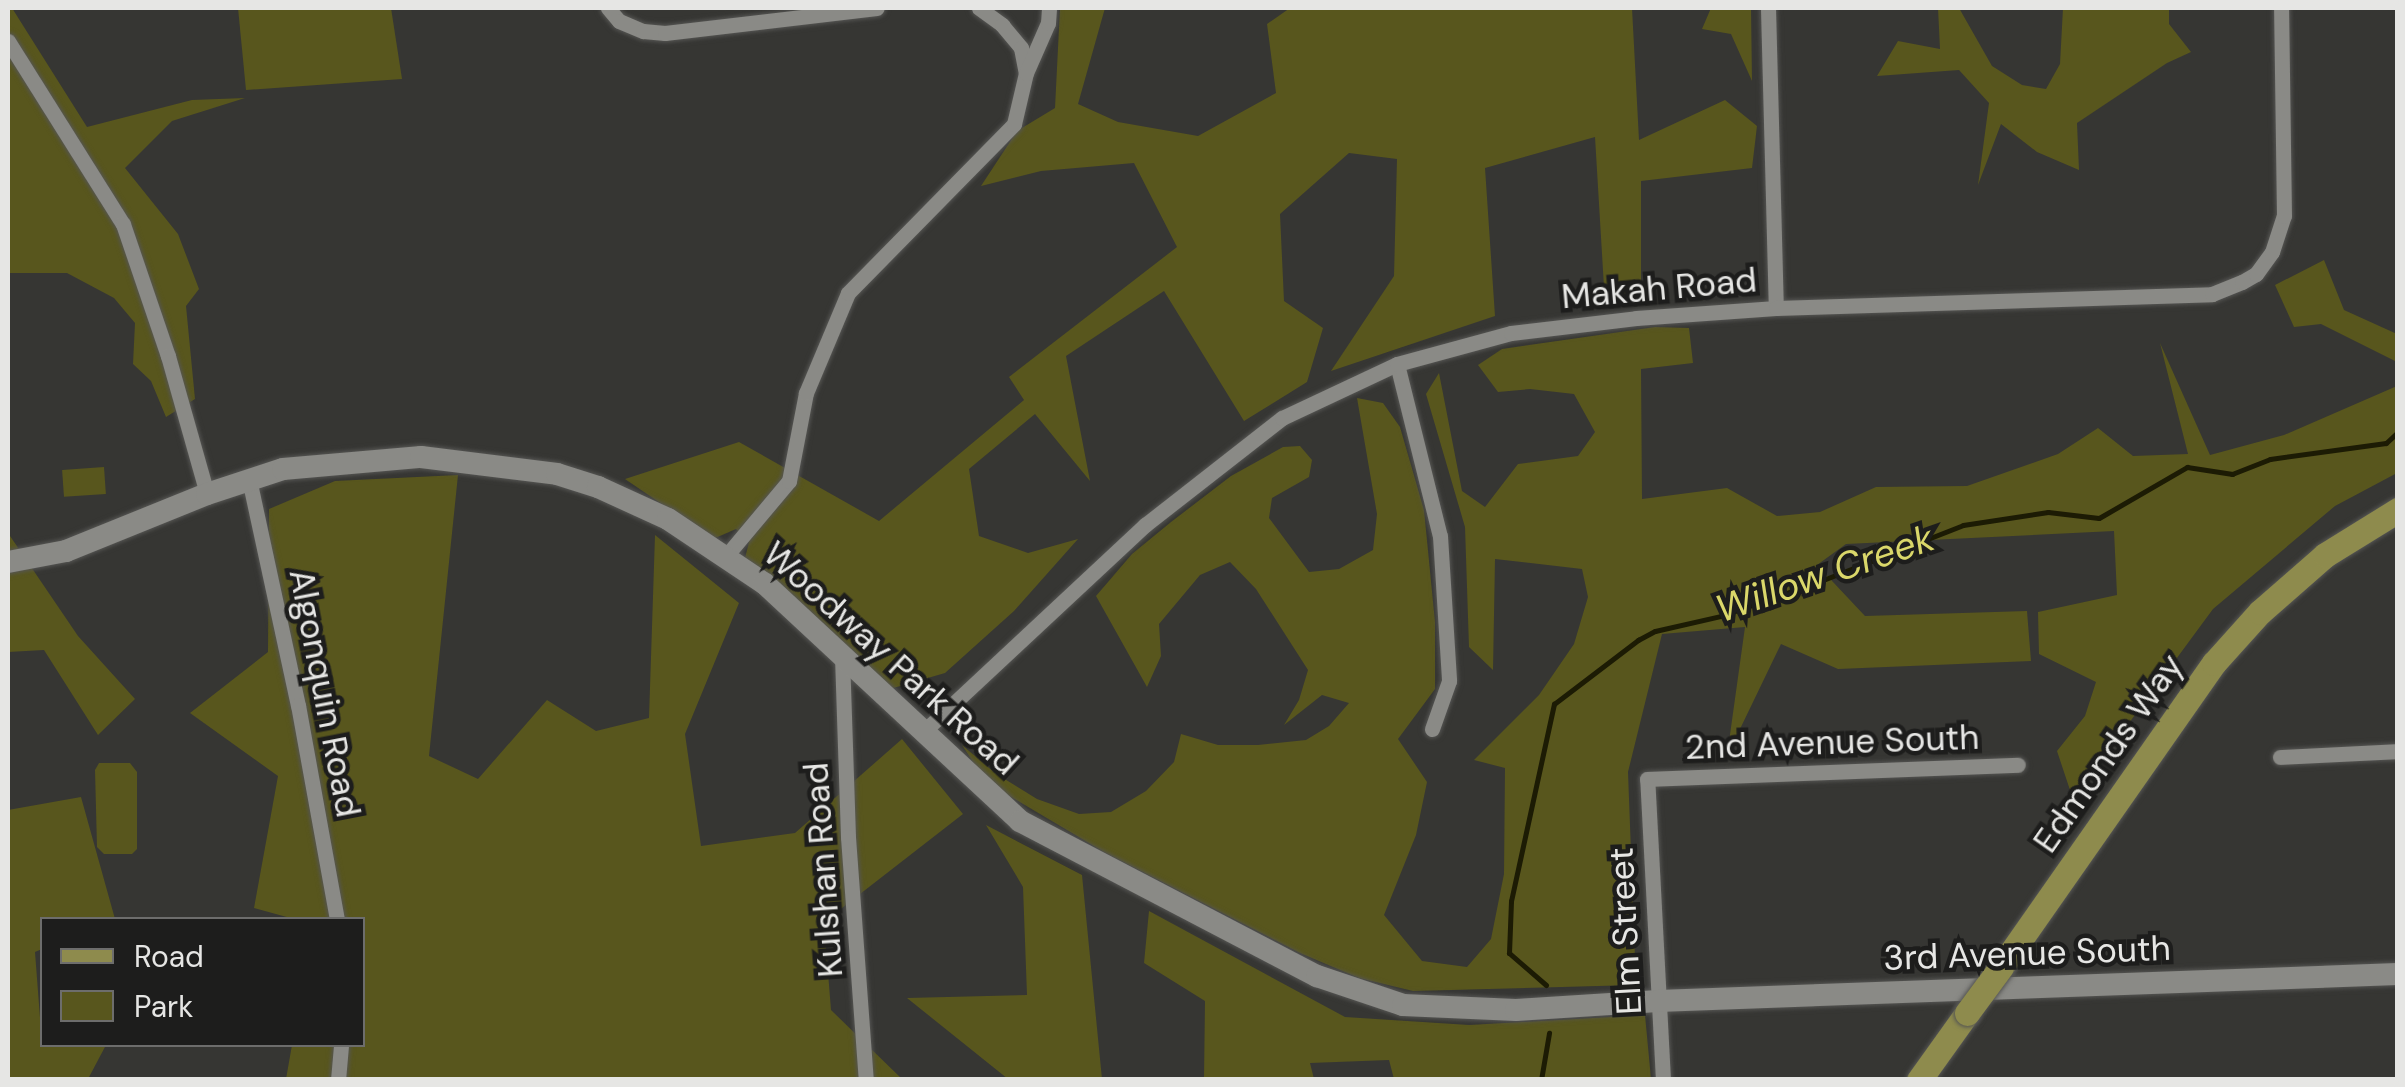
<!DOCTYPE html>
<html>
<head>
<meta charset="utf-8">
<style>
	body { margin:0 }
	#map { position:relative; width:2405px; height:1087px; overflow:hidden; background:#363633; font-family:"DM Sans",sans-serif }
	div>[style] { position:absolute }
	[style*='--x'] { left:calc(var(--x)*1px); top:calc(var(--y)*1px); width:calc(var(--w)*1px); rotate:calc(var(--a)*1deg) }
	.green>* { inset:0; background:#58561d; transform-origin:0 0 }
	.stream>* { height:5px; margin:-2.5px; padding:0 2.5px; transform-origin:2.5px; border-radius:2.5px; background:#1c1b04 }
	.roads { filter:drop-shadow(0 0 2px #555553) drop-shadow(0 0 2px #555553) }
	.street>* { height:15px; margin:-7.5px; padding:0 7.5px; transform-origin:7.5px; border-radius:7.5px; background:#8a8a86 }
	.secondary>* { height:22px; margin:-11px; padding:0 11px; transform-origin:11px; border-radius:11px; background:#8a8a86 }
	.primary>* { height:25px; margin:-12.5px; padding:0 12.5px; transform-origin:12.5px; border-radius:12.5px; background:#8e8b4d }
	.bridges { filter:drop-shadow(0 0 2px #555553) drop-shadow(0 0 2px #555553) }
	.primary-bridge>* { height:25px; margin:-12.5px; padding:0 12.5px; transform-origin:12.5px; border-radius:12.5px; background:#8e8b4d }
	span { translate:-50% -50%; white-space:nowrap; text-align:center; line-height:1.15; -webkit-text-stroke:9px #1d1d1c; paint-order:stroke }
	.street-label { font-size:35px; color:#e6e6e4 }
	.water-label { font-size:38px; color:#dad76a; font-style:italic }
	.frame { position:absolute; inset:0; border:10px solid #e6e6e4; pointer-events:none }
	.legend { position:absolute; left:40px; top:917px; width:325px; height:130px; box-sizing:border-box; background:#1d1d1c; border:2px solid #6d6d6c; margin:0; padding:12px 18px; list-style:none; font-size:30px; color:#e6e6e4 }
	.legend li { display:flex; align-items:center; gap:20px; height:50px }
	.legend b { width:50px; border:2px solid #6d6d6c }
</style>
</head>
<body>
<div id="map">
	<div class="green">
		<div style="clip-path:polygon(8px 8px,12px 8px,87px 127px,192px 100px,245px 98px,172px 121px,125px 168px,178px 234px,199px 289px,186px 306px,195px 399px,166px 417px,151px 381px,133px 364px,135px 323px,114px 298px,67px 273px,8px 273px)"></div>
		<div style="clip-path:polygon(238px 8px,391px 8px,402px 79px,246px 90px)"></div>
		<div style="clip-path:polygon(1060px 8px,1105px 8px,1078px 104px,1118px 122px,1198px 136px,1276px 93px,1267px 24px,1290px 8px,1632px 8px,1639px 140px,1725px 100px,1757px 126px,1752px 168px,1641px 181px,1641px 301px,1605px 304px,1595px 137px,1485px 168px,1495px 316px,1331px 371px,1394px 276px,1397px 159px,1349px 153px,1280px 214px,1284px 301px,1323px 328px,1307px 382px,1244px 421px,1164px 291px,1066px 356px,1090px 481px,1035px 414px,969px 469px,979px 536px,1028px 553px,1078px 539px,1014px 611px,945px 673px,890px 689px,744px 562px,749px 542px,736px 529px,713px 539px,625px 479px,739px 442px,879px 521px,1024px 400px,1009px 377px,1177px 247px,1134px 163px,1041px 171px,981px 186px,1017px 131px,1055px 108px)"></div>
		<div style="clip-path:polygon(1711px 8px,1751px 8px,1752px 81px,1731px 34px,1702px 29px)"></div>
		<div style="clip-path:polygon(1938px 8px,1959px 8px,1992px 66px,2022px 85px,2046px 89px,2060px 64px,2063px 8px,2169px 8px,2169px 24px,2191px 52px,2167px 63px,2077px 123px,2079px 170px,2037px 152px,2001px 124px,1978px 185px,1989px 103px,1959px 70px,1877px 76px,1898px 41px,1940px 49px)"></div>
		<div style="clip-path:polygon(2324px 260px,2344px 310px,2397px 334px,2397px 362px,2321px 324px,2294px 327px,2275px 285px)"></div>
		<div style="clip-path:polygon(1655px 327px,1689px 328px,1693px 363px,1641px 369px,1642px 499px,1727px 488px,1777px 516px,1820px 512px,1876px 487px,1967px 486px,2058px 454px,2098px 428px,2133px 456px,2188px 454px,2160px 343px,2210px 455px,2284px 435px,2397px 386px,2397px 473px,2335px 506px,2213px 609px,2073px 799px,2057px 751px,2085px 716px,2096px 682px,2039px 654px,2038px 612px,2117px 595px,2114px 531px,1846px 544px,1817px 565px,1865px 616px,2027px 611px,2031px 661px,1838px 669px,1781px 644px,1727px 756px,1745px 627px,1662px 634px,1628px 772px,1636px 985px,1413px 991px,1359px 978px,1300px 953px,1104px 852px,986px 782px,962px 745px,995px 773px,1037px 799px,1079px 814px,1111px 812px,1146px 791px,1174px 762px,1181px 734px,1218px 745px,1258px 745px,1306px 740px,1329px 726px,1349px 703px,1322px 695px,1284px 725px,1299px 700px,1308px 670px,1256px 589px,1230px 562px,1200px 575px,1159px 624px,1161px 656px,1147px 687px,1096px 596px,1132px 554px,1171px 522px,1231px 476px,1283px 447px,1300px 446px,1312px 460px,1309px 477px,1272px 498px,1269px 518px,1309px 572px,1339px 569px,1373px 550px,1377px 514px,1357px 398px,1383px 403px,1400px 427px,1424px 510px,1435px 622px,1435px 689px,1398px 739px,1427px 782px,1416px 835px,1384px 915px,1422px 961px,1467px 967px,1491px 939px,1504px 874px,1505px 768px,1474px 760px,1539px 695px,1574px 644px,1588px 597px,1582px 569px,1495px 559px,1493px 670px,1469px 647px,1465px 527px,1426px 394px,1439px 373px,1462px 491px,1485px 507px,1518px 464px,1578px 456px,1595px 432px,1574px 394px,1530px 389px,1498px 392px,1478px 365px,1502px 349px)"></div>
		<div style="left:104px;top:467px;width:27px;height:42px;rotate:86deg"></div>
		<div style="clip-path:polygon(458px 475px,429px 756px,478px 779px,547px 700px,596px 731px,649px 718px,655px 535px,739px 603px,685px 734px,701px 846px,795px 833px,902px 739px,963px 814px,824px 922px,831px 1010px,902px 1079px,286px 1079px,292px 1045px,362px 1044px,362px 920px,294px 919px,254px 908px,278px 776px,190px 713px,268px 652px,269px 509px,335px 481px)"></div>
		<div style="clip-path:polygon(8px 533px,78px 636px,135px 699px,98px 735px,44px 650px,8px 652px)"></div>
		<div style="clip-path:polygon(99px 763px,130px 763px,137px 772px,137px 849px,132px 854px,104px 854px,97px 847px,95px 770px)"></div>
		<div style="clip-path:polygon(81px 797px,115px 919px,42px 920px,42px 949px,35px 952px,42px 1044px,106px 1045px,88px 1079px,8px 1079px,8px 810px)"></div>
		<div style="clip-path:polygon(986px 825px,1082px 875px,1102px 1079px,1008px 1079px,907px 998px,1027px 995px,1023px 887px)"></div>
		<div style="clip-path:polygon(1149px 911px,1345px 1017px,1469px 1025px,1645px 1015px,1651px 1079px,1394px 1079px,1389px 1060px,1310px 1063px,1314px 1079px,1204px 1079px,1205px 1001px,1144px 963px)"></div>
	</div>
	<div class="stream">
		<div style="--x:1546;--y:985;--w:49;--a:-139.1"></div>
		<div style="--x:1509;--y:953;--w:52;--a:-87.8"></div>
		<div style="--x:1511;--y:901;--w:202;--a:-77.7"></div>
		<div style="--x:1554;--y:704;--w:106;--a:-37.3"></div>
		<div style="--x:1638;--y:640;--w:19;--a:-28"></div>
		<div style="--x:1655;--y:631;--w:68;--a:-12.8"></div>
		<div style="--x:1721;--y:616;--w:108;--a:-19.4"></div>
		<div style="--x:1823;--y:580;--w:150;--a:-21.4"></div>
		<div style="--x:1963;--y:525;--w:86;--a:-8.7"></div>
		<div style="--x:2048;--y:512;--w:51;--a:6.7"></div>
		<div style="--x:2099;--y:518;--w:102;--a:-30.1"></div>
		<div style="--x:2187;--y:467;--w:46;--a:8.8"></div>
		<div style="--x:2232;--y:474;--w:41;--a:-21.5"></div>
		<div style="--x:2270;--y:459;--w:117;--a:-7.9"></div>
		<div style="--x:2386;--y:443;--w:16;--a:-43"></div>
		<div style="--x:1541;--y:1080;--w:48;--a:-80.3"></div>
	</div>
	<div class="roads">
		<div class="street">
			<div style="--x:608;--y:8;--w:17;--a:50"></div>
			<div style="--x:619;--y:21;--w:26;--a:23"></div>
			<div style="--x:643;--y:31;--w:22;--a:5"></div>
			<div style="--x:665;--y:33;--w:213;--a:-6.7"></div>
			<div style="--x:979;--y:8;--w:29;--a:36"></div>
			<div style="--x:1002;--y:25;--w:30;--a:50"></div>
			<div style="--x:1021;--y:48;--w:25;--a:79"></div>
			<div style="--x:1768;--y:8;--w:300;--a:88.5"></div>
			<div style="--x:8;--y:41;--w:216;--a:57.9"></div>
			<div style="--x:123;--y:224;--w:139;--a:71.2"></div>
			<div style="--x:168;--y:356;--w:143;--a:74.2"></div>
			<div style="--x:1397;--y:364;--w:177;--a:76"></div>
			<div style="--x:1440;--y:536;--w:145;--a:86.4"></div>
			<div style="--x:1449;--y:681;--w:51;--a:109.5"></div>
			<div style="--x:249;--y:479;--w:231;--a:77.8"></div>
			<div style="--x:298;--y:705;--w:219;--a:79.7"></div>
			<div style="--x:726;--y:556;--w:98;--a:-50"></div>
			<div style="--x:789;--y:481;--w:90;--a:-79.1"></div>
			<div style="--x:806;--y:393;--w:108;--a:-67.2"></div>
			<div style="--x:848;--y:293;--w:237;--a:-45.5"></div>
			<div style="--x:1014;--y:124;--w:52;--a:-76.8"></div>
			<div style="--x:1026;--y:73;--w:55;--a:-66.3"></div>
			<div style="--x:1048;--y:23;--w:15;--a:-86"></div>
			<div style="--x:842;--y:656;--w:181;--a:88.1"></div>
			<div style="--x:848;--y:837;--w:244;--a:85.8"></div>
			<div style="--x:923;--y:732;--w:304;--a:-43"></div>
			<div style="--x:1145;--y:525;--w:174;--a:-38"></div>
			<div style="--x:1282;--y:418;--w:127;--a:-25.2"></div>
			<div style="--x:1397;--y:364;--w:118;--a:-15.2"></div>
			<div style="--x:1511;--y:333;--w:126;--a:-6.8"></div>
			<div style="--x:1636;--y:318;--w:140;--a:-4.1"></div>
			<div style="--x:1776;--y:308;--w:436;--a:-1.8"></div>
			<div style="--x:2212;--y:294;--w:32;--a:-22"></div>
			<div style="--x:2242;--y:282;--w:16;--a:-30"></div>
			<div style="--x:2256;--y:274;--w:27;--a:-54"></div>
			<div style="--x:2272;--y:252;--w:38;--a:-72"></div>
			<div style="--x:2284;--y:216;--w:208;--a:-90.8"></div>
			<div style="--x:2280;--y:757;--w:118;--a:-2.9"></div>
			<div style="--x:338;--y:1080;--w:36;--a:-85"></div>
			<div style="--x:1663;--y:1080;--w:301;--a:-93"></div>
			<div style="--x:1647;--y:779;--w:371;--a:-2.2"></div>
		</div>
		<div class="secondary">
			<div style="--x:8;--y:562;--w:59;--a:-10.7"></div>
			<div style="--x:66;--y:551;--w:152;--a:-22"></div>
			<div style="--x:207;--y:494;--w:80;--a:-18.2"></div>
			<div style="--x:283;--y:469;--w:139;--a:-5"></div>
			<div style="--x:421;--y:457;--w:137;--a:7.1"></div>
			<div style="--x:557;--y:474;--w:43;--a:17.6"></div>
			<div style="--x:598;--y:487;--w:77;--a:24.6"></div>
			<div style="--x:668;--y:519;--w:117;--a:33.8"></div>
			<div style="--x:765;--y:584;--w:348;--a:42.9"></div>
			<div style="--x:1020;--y:821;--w:335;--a:27.6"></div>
			<div style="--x:1317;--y:976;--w:91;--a:18.6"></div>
			<div style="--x:1403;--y:1005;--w:113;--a:2.5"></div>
			<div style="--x:1516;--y:1010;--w:142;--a:-3.6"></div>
			<div style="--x:1658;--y:1001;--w:740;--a:-2.09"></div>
		</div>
		<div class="primary">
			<div style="--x:2001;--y:967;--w:371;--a:-55"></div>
			<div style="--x:2214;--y:663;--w:69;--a:-48"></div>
			<div style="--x:2260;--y:612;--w:86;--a:-41.2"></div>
			<div style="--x:2325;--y:555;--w:86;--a:-31.7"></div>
			<div style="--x:1919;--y:1080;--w:82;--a:-54.4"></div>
		</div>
	</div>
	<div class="bridges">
		<div class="primary-bridge">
			<div style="--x:1967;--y:1013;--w:57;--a:-53.5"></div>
		</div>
	</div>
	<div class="street-label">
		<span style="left:1659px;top:288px;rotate:-5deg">Makah Road</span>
		<span style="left:891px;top:658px;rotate:42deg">Woodway Park Road</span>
		<span style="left:325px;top:693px;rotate:79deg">Algonquin Road</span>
		<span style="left:1832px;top:742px;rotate:-2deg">2nd Avenue South</span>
		<span style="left:2108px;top:753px;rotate:-55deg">Edmonds Way</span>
		<span style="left:823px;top:870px;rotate:-94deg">Kulshan Road</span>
		<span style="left:1625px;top:931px;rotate:-93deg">Elm Street</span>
		<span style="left:2027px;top:953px;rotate:-2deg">3rd Avenue South</span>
	</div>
	<div class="water-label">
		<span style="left:1825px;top:574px;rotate:-19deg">Willow Creek</span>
	</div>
	<div class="frame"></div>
	<ul class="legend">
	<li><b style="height:12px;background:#8e8b4d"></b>Road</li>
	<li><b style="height:28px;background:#58561d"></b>Park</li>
	</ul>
</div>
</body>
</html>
